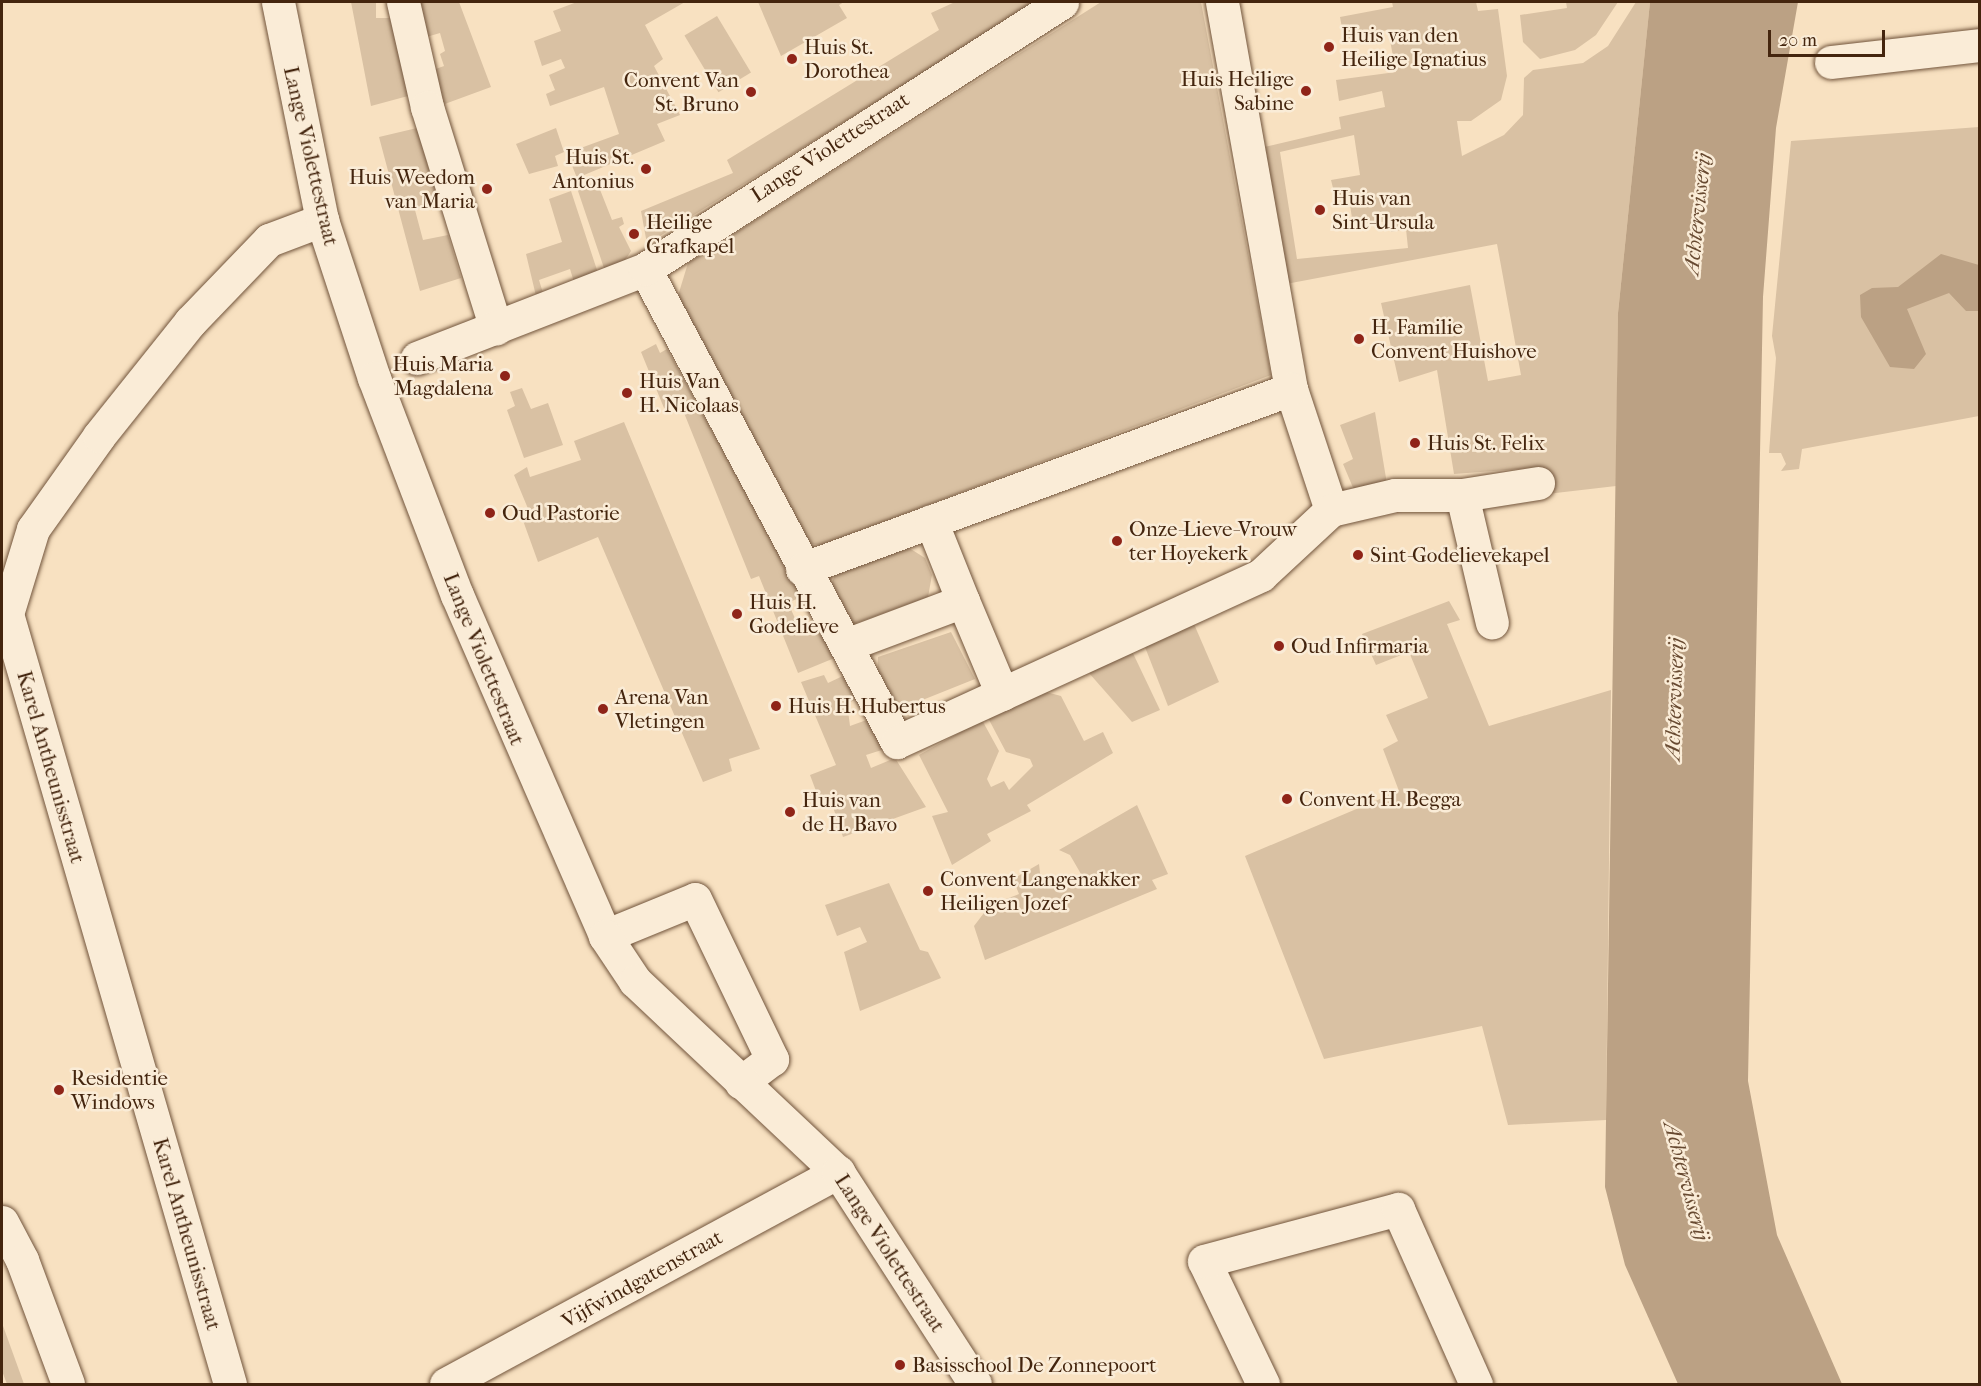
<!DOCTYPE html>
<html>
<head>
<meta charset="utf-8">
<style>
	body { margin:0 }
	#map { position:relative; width:1981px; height:1386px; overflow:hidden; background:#f8e1c1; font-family:"IM FELL French Canon",serif }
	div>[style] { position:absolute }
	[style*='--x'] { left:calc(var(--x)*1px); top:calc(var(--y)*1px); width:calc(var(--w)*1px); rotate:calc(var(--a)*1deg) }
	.green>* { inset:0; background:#d9c1a3; transform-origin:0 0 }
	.water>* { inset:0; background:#bba184 }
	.roads { filter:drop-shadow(0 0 2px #71543b) drop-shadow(0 0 2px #71543b) }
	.street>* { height:33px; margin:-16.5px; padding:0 16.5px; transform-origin:16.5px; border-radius:16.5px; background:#faecd7 }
	.secondary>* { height:33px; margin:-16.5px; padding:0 16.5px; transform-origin:16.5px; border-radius:16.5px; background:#faecd7 }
	.dots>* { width:16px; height:16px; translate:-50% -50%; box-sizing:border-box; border:3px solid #faecd7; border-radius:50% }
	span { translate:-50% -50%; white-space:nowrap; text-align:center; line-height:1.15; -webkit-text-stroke:5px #faecd7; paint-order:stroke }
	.poi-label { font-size:21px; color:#44250e }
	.left { translate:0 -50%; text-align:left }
	.right { translate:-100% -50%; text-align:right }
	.street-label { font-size:21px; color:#44250e }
	.water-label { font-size:22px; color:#684a31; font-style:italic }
	.frame { position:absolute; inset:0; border:3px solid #44250e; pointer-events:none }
	.scale { position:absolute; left:1768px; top:30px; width:117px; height:27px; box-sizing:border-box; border:3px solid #44250e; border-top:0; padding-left:8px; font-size:18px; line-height:21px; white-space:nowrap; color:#44250e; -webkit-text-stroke:4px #faecd7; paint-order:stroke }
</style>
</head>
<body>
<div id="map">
	<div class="green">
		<div style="clip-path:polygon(351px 2px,376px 2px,376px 18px,393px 18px,408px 96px,371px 106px)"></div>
		<div style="clip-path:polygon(414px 2px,459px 2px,491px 87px,442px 105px,433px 70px,444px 66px,440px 54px,445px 51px,440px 33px,423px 38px)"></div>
		<div style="clip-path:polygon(577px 2px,685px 2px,645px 25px,663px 59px,654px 66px,680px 115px,657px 124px,665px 141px,577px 178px,567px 153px,619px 134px,604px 87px,550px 106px,546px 94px,555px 90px,549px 75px,565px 68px,561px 59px,542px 66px,534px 41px,561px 31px,553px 11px)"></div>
		<div style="clip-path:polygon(758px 2px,844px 2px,839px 5px,847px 18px,781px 56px)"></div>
		<div style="clip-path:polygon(955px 2px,1038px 2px,647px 244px,641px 211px,733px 173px,727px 160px,939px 30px,931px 13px)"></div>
		<div style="clip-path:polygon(1101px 2px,1201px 2px,1271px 375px,822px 545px,811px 544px,799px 532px,677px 299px,688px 263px)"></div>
		<div style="clip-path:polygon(evenodd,1392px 2px,1476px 2px,1478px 11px,1498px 9px,1507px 76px,1501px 100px,1471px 121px,1457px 121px,1462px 156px,1504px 135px,1523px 115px,1524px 78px,1533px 70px,1583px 63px,1608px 46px,1636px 2px,1650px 2px,1618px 313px,1616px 486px,1547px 494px,1533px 468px,1454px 474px,1437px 370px,1399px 382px,1381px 303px,1470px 285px,1488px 381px,1521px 375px,1497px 244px,1286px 284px,1260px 148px,1341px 129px,1339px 117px,1385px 107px,1382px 91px,1339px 101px,1336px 80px,1396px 72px,1388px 30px,1344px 39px,1340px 17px,1393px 7px,1392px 2px,1354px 135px,1360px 175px,1331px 180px,1336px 200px,1349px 198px,1353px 225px,1390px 221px,1391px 232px,1406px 229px,1408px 248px,1297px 259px,1280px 152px,1354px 135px)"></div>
		<div style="clip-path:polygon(1566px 2px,1618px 2px,1596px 35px,1575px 50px,1540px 59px,1523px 42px,1520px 15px,1567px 8px)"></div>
		<div style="left:717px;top:16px;width:66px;height:38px;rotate:59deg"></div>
		<div style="clip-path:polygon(1979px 127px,1979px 416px,1802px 449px,1799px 469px,1781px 471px,1786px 464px,1781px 453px,1769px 453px,1776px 358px,1772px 336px,1791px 141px)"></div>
		<div style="clip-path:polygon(417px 128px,439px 204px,415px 210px,423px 240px,448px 235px,461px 278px,420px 291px,379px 137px)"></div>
		<div style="clip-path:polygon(556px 128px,564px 152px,555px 156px,558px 166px,529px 174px,516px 144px)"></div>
		<div style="clip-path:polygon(597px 182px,612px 220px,622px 217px,624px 224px,619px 227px,631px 251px,622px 265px,605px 271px,577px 188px)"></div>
		<div style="clip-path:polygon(571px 191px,598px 273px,574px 282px,570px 269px,539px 280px,543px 293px,536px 296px,526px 254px,562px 242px,549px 199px)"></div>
		<div style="clip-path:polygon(656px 344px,660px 353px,667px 349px,803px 596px,788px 603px,799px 627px,817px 620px,837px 657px,798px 673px,759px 576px,751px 579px,680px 403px,664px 408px,641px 352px)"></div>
		<div style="clip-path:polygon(522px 388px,531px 409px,548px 403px,563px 445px,524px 458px,507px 410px,515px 406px,510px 392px)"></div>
		<div style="clip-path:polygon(1375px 412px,1387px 484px,1354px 490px,1343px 464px,1353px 459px,1340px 425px)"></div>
		<div style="clip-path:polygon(624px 422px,760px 749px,729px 759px,732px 771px,703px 782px,598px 537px,538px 562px,521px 515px,529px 511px,514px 475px,527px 467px,530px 477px,581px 460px,574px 441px)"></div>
		<div style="clip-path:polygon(906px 546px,925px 558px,932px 575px,928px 597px,851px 625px,831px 586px,835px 574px)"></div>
		<div style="clip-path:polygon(1449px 601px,1460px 620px,1447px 624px,1489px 726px,1611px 690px,1606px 1120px,1508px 1125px,1482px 1026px,1324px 1059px,1245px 856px,1399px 791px,1383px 749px,1398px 741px,1386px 715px,1428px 698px,1409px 652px,1376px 665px,1362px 634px)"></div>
		<div style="clip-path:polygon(1187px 621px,1194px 624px,1219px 682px,1168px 706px,1143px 642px)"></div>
		<div style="clip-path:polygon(951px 632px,975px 679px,900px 709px,877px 677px,878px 657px)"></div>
		<div style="clip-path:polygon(1130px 647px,1160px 710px,1132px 722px,1089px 673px)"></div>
		<div style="clip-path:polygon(847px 674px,861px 698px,847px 703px,850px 726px,872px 718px,888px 748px,866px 755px,871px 768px,895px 758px,926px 807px,843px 837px,832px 804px,822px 807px,810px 775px,836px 765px,801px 682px,824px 675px,828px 683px)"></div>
		<div style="clip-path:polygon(1046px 692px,1061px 696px,1084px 741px,1103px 732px,1113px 753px,1027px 805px,1031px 811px,987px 834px,991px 841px,952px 865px,932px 816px,948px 812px,919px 755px,982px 720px,999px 751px,987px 779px,991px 787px,1004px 781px,1009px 790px,1033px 766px,1030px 759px,1006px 752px,987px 716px)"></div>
		<div style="clip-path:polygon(1137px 805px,1168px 874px,1152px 880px,1157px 889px,985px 960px,974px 926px,990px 905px,1019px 894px,1013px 879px,1039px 864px,1041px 881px,1050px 887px,1081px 874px,1070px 855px,1059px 850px)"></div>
		<div style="clip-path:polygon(889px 883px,920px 950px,928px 952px,941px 978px,860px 1011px,844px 952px,867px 942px,860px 927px,837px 936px,825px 905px)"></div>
		<div style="clip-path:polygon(2px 1323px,24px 1384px,7px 1384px,2px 1371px)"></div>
	</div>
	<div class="water">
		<div style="clip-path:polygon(1650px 2px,1798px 2px,1776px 128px,1763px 297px,1748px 1081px,1777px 1235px,1842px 1384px,1678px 1384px,1625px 1265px,1605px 1187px,1618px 313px)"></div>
		<div style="clip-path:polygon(1941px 254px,1979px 265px,1979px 311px,1966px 311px,1949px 293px,1907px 309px,1926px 354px,1914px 369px,1890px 367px,1861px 317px,1860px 295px,1872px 288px,1898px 287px)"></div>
	</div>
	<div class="roads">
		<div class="street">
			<div style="--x:403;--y:2;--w:108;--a:77.1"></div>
			<div style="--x:427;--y:107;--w:232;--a:72.7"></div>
			<div style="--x:1222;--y:2;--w:393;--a:79.9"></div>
			<div style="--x:1291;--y:389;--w:127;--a:71.7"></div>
			<div style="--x:1831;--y:62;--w:150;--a:-6.5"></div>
			<div style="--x:645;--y:269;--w:536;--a:61.95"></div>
			<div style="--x:897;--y:742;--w:400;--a:-24.6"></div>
			<div style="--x:1261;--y:575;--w:96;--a:-42.9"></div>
			<div style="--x:1331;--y:510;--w:66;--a:-13.2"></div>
			<div style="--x:1395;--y:495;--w:67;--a:0"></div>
			<div style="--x:1462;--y:495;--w:77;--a:-9"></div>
			<div style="--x:417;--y:358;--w:245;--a:-21.3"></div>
			<div style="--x:645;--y:269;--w:495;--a:-32.6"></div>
			<div style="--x:1462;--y:495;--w:131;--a:76.8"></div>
			<div style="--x:802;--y:569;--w:521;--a:-20.21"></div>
			<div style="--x:963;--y:601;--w:101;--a:67.2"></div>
			<div style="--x:846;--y:645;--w:125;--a:-20.6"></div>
			<div style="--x:963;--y:601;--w:86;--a:-111.8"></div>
			<div style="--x:605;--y:936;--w:97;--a:-22.3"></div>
			<div style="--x:695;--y:899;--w:178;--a:64.3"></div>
			<div style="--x:772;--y:1059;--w:39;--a:143"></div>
			<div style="--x:2;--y:1222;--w:43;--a:62.2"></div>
			<div style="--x:22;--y:1260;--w:132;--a:69.6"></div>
			<div style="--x:230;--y:1384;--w:802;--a:-106.15"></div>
			<div style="--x:7;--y:614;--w:89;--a:-73"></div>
			<div style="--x:33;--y:529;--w:114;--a:-54.6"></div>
			<div style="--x:99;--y:436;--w:146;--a:-51.4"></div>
			<div style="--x:190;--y:322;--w:114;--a:-46.1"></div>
			<div style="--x:269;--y:240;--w:57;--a:-20.7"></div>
			<div style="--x:446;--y:1384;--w:446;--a:-28.4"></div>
			<div style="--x:1263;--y:1384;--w:136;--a:-115.6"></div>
			<div style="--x:1204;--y:1261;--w:201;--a:-15"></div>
			<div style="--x:1398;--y:1209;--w:192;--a:66"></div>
		</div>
		<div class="secondary">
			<div style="--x:278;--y:2;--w:222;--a:78.6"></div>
			<div style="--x:322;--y:220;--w:166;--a:71.8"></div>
			<div style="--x:374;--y:378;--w:232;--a:69.1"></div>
			<div style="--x:457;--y:595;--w:372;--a:66.5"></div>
			<div style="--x:605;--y:936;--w:54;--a:56.3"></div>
			<div style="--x:635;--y:981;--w:279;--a:43.3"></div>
			<div style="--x:838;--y:1172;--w:252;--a:57.1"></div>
		</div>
	</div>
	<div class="dots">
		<div style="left:1329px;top:47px;background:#8f2418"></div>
		<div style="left:792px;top:59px;background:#8f2418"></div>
		<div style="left:1306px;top:91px;background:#8f2418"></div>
		<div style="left:751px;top:92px;background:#8f2418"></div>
		<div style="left:646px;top:169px;background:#8f2418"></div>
		<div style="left:487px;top:189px;background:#8f2418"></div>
		<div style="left:1320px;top:210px;background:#8f2418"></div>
		<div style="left:634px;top:234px;background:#8f2418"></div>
		<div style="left:1359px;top:339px;background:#8f2418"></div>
		<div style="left:505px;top:376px;background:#8f2418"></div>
		<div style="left:627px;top:393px;background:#8f2418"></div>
		<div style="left:1415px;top:443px;background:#8f2418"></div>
		<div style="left:490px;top:513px;background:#8f2418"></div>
		<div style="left:1117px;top:541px;background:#8f2418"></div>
		<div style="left:1358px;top:555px;background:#8f2418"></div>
		<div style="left:737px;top:614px;background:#8f2418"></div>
		<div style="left:1279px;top:646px;background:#8f2418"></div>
		<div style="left:776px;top:706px;background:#8f2418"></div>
		<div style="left:603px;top:709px;background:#8f2418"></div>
		<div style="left:1287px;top:799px;background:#8f2418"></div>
		<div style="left:790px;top:812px;background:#8f2418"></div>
		<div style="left:928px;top:891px;background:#8f2418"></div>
		<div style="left:59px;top:1090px;background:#8f2418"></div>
		<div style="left:900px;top:1365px;background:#8f2418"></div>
	</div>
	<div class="poi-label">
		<span class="left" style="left:1341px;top:47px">Huis van den<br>Heilige Ignatius</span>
		<span class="left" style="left:804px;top:59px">Huis St.<br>Dorothea</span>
		<span class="right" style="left:1294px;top:91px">Huis Heilige<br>Sabine</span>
		<span class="right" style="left:739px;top:92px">Convent Van<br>St. Bruno</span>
		<span class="right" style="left:634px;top:169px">Huis St.<br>Antonius</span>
		<span class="right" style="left:475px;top:189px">Huis Weedom<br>van Maria</span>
		<span class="left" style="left:1332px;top:210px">Huis van<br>Sint-Ursula</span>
		<span class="left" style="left:646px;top:234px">Heilige<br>Grafkapel</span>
		<span class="left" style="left:1371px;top:339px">H. Familie<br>Convent Huishove</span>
		<span class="right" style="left:493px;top:376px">Huis Maria<br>Magdalena</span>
		<span class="left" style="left:639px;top:393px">Huis Van<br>H. Nicolaas</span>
		<span class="left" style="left:1427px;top:443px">Huis St. Felix</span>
		<span class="left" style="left:502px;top:513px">Oud Pastorie</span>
		<span class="left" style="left:1129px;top:541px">Onze-Lieve-Vrouw<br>ter Hoyekerk</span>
		<span class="left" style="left:1370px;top:555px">Sint-Godelievekapel</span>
		<span class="left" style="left:749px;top:614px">Huis H.<br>Godelieve</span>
		<span class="left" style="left:1291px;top:646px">Oud Infirmaria</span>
		<span class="left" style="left:615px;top:709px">Arena Van<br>Vletingen</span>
		<span class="left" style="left:788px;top:706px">Huis H. Hubertus</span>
		<span class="left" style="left:1299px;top:799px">Convent H. Begga</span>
		<span class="left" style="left:802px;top:812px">Huis van<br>de H. Bavo</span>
		<span class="left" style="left:940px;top:891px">Convent Langenakker<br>Heiligen Jozef</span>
		<span class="left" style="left:71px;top:1090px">Residentie<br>Windows</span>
		<span class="left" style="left:912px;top:1365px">Basisschool De Zonnepoort</span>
	</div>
	<div class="street-label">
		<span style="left:830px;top:147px;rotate:-33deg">Lange Violettestraat</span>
		<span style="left:311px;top:156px;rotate:77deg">Lange Violettestraat</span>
		<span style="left:484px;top:659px;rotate:68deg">Lange Violettestraat</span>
		<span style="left:51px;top:767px;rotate:74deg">Karel Antheunisstraat</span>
		<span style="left:187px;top:1234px;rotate:74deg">Karel Antheunisstraat</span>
		<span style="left:890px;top:1253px;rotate:57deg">Lange Violettestraat</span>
		<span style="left:642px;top:1279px;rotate:-29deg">Vijfwindgatenstraat</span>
	</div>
	<div class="water-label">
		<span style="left:1698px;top:214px;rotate:-84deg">Achtervisserij</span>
		<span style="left:1675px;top:699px;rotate:-88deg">Achtervisserij</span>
		<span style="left:1686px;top:1181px;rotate:75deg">Achtervisserij</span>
	</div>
	<div class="frame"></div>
	<div class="scale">20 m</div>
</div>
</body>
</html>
